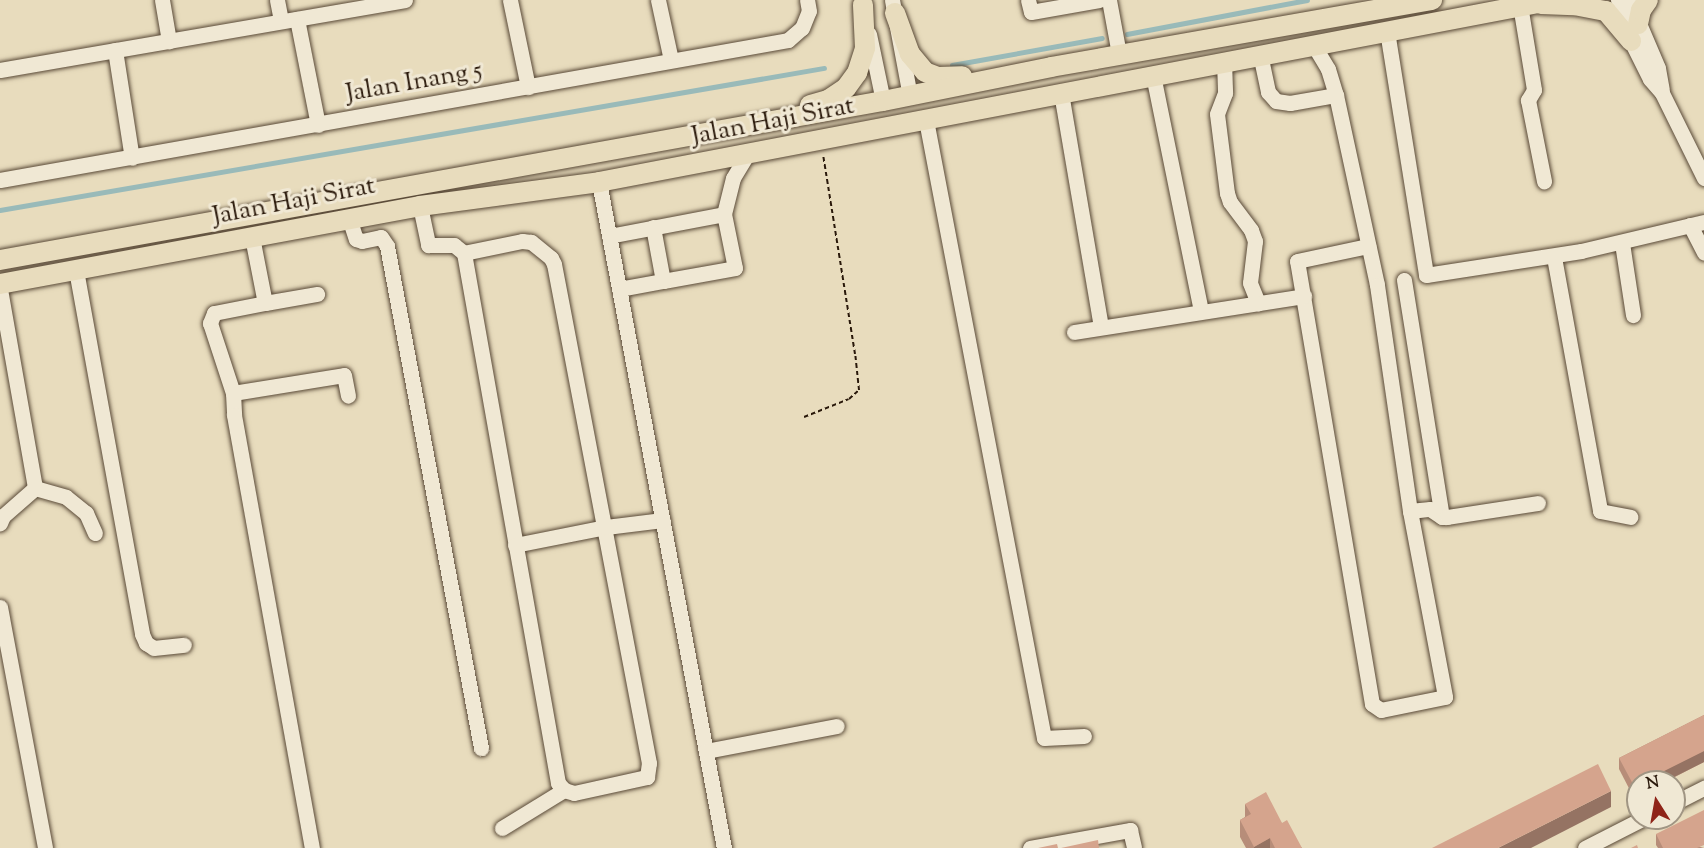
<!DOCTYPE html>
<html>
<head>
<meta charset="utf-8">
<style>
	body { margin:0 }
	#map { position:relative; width:1704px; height:848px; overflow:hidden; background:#e8dcbd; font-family:"Sorts Mill Goudy",serif }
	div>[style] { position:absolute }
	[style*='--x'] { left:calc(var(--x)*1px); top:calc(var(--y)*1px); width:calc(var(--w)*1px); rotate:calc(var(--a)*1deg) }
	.stream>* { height:4.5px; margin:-2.25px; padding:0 2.25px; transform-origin:2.25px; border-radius:2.25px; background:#99bab9 }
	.path>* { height:2px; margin-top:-1px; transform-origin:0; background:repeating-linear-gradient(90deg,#29180a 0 4.5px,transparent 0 7.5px) }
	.roads { filter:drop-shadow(0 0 2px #594937) drop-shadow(0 0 2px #594937) }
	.minor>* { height:15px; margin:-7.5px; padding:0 7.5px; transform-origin:7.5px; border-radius:7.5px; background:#f0e8d4 }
	.major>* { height:20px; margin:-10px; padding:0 10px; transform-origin:10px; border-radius:10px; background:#e8dcbd }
	.wall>* { inset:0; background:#b78d79 }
	.shaded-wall>* { inset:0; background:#957363 }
	.building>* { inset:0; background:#d5a48d }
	span { translate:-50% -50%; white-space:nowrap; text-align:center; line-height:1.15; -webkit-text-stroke:6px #f0e8d4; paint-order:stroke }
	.street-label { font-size:26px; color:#29180a }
	.north { position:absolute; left:1626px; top:770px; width:60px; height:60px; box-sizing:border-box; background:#f0e8d4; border:2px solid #a09583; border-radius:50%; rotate:349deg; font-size:16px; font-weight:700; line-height:24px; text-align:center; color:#29180a }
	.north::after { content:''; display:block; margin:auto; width:21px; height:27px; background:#8f2418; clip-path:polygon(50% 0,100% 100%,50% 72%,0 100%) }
</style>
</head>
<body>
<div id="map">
	<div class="stream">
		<div style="--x:1127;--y:34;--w:183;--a:-10.7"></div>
		<div style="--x:952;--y:65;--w:152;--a:-10.2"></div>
		<div style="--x:0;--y:210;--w:836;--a:-9.78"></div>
	</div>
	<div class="path">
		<div style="--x:804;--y:417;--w:48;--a:-21.8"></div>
		<div style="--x:849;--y:399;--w:13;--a:-42"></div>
		<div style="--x:859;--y:390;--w:36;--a:-96"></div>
		<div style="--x:855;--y:354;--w:202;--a:-99.1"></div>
	</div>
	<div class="roads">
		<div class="minor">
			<div style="--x:162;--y:0;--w:42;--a:80.3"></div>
			<div style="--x:277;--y:0;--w:21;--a:79"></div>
			<div style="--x:510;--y:0;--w:89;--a:78.3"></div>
			<div style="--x:658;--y:0;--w:61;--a:77.8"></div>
			<div style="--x:892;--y:0;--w:98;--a:79.4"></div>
			<div style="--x:1028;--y:0;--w:12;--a:76"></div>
			<div style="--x:1031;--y:12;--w:69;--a:-10"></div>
			<div style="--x:1109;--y:0;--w:55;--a:79.5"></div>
			<div style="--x:1618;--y:0;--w:43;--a:72.4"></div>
			<div style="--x:1631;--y:41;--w:42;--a:63.4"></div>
			<div style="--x:1650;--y:79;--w:18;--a:49"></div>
			<div style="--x:1662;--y:93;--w:95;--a:63.7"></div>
			<div style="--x:1629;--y:0;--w:74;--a:66.9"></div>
			<div style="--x:1658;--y:68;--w:22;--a:80"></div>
			<div style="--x:1520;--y:5;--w:86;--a:80.6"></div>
			<div style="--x:1534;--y:90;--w:12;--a:121"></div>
			<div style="--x:1528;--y:100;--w:83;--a:78.8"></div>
			<div style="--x:297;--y:19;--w:108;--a:78.8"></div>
			<div style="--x:1387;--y:31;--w:247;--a:80.9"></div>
			<div style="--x:1426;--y:275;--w:157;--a:-8.8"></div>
			<div style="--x:1581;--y:251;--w:126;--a:-13.3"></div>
			<div style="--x:869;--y:34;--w:68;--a:78.2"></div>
			<div style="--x:1313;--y:44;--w:29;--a:59"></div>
			<div style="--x:1328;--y:69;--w:27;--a:73"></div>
			<div style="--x:1336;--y:95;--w:194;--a:77.8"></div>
			<div style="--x:1377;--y:285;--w:228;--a:81.7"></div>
			<div style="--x:1410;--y:511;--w:189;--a:79.3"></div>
			<div style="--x:1445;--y:697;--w:65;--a:168.5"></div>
			<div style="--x:1381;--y:710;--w:11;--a:-146"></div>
			<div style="--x:1372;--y:704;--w:449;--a:-99.6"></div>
			<div style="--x:1297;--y:261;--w:73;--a:-11.9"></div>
			<div style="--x:115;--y:50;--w:109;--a:81.1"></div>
			<div style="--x:1260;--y:54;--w:39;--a:78"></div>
			<div style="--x:1268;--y:92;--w:12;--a:48"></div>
			<div style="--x:1276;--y:101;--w:14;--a:8"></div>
			<div style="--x:1290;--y:103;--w:47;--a:-9.9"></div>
			<div style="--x:1224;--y:61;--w:32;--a:88"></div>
			<div style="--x:1225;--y:93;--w:22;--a:111"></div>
			<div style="--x:1217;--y:114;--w:80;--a:82.8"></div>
			<div style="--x:1227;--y:193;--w:9;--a:72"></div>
			<div style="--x:1230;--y:202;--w:35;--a:53"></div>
			<div style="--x:1251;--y:230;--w:12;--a:70"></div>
			<div style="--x:1255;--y:241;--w:42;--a:96.8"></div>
			<div style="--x:1250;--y:283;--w:22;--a:68"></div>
			<div style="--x:0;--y:70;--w:411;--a:-9.8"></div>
			<div style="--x:1153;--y:75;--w:241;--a:78.5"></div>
			<div style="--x:1061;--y:93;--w:237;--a:80.3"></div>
			<div style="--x:926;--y:120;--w:629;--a:79.19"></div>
			<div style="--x:1044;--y:738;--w:40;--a:-2.9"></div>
			<div style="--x:0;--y:180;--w:800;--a:-10.07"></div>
			<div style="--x:788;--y:40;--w:18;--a:-41"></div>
			<div style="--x:802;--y:28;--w:18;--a:-68"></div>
			<div style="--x:809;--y:11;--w:11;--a:-100"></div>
			<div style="--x:599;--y:182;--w:678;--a:79.37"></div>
			<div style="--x:420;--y:206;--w:40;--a:78"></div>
			<div style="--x:428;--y:245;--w:26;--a:0"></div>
			<div style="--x:454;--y:245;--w:13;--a:39"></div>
			<div style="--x:464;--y:253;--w:538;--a:79.94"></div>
			<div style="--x:558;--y:783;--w:9;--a:49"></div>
			<div style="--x:564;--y:790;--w:10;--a:17"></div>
			<div style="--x:574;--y:793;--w:75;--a:-12.4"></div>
			<div style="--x:647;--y:777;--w:14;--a:-82"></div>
			<div style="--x:649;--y:763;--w:508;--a:-100.78"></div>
			<div style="--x:554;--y:264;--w:7;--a:-117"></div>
			<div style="--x:551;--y:258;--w:26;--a:-141"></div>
			<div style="--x:531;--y:242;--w:9;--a:-174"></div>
			<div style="--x:522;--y:241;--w:59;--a:168.3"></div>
			<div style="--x:349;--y:218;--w:22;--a:72"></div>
			<div style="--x:356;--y:239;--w:6;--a:18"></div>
			<div style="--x:362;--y:241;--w:19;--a:-12"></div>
			<div style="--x:381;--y:237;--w:11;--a:56"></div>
			<div style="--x:387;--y:246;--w:511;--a:79.39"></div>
			<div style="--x:1690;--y:225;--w:31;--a:63"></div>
			<div style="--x:653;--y:227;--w:55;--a:79.5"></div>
			<div style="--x:663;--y:281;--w:73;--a:-10.2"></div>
			<div style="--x:735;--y:268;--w:55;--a:-101.5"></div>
			<div style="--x:724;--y:214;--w:37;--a:-76"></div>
			<div style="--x:733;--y:178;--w:27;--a:-59"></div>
			<div style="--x:609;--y:236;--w:117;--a:-10.8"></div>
			<div style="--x:252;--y:237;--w:67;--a:78.9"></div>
			<div style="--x:265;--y:303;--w:52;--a:168.9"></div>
			<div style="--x:214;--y:313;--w:11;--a:112"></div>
			<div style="--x:210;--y:323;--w:74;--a:71.8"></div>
			<div style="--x:233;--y:393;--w:112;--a:-9.2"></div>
			<div style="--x:344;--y:375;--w:21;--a:79"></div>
			<div style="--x:1622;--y:243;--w:73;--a:81.3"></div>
			<div style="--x:1554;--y:257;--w:258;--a:79.7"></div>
			<div style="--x:1600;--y:511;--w:31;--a:11"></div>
			<div style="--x:76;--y:270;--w:370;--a:79.7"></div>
			<div style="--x:142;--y:634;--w:10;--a:66"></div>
			<div style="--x:146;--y:643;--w:9;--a:32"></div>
			<div style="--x:154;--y:648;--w:30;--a:-6"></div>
			<div style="--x:1404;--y:280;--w:240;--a:80.9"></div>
			<div style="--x:0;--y:289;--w:202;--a:80"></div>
			<div style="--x:35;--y:488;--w:43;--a:138.8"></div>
			<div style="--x:3;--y:516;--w:8;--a:113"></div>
			<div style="--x:619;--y:289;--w:45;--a:-10.3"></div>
			<div style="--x:265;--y:303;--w:53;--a:-9.8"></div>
			<div style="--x:1074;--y:332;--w:233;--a:-8.9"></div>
			<div style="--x:233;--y:393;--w:22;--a:87"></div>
			<div style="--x:234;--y:415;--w:440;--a:79.8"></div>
			<div style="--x:35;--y:488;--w:32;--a:16"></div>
			<div style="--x:66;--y:497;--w:26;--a:39"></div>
			<div style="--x:86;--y:513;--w:22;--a:66"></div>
			<div style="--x:1410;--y:511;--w:20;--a:-6"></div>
			<div style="--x:1430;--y:509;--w:14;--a:34"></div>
			<div style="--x:1442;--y:517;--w:5;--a:0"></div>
			<div style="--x:1447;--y:517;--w:92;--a:-8.7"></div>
			<div style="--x:515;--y:545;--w:93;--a:-11.2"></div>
			<div style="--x:606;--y:527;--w:57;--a:-7"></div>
			<div style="--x:0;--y:607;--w:245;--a:79.4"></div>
			<div style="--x:706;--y:751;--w:133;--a:-10.8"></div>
			<div style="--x:1674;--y:803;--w:34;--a:-27"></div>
			<div style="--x:502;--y:828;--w:73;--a:-31.5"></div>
			<div style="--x:1030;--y:848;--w:102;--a:-10.2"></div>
			<div style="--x:1130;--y:830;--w:18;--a:77"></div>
			<div style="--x:1585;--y:848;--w:66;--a:-27"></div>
		</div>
		<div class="major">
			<div style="--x:1541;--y:4;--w:33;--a:2"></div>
			<div style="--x:1574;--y:5;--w:33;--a:11"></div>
			<div style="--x:1606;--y:11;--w:39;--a:50"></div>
			<div style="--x:895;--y:13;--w:44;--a:69.9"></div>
			<div style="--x:910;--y:54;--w:23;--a:50"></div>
			<div style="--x:925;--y:72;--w:14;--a:21"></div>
			<div style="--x:938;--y:77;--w:24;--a:-2"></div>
			<div style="--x:1638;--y:24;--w:14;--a:-78"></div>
			<div style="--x:1641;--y:10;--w:12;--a:-55"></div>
			<div style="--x:810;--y:105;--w:19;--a:-16"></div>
			<div style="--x:828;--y:100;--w:22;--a:-34"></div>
			<div style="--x:846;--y:88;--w:19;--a:-54"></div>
			<div style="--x:857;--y:73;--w:26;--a:-72"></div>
			<div style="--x:865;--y:48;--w:43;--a:-92.7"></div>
			<div style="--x:0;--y:260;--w:897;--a:-10.21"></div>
			<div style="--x:883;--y:101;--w:171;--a:-11.4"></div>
			<div style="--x:1051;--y:67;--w:387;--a:-10"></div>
			<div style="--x:0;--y:284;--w:427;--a:-10.5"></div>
			<div style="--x:420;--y:206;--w:181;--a:-7.6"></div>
			<div style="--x:599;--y:182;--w:971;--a:-10.8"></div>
		</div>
	</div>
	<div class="wall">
		<div style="clip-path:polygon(1704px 715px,1704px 762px,1634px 798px,1619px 769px,1619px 758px)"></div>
		<div style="clip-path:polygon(1245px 804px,1282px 823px,1302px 848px,1246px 848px,1240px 837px,1240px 820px,1245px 817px)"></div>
		<div style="clip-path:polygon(1656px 834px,1704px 848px,1658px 848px,1656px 845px)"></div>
	</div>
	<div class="shaded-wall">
		<div style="clip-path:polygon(1704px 751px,1704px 762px,1664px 782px,1642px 782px)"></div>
		<div style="clip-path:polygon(1638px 784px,1638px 795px,1634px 798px,1634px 786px)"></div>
		<div style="clip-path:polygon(1611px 791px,1611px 807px,1531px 848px,1498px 848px)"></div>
		<div style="clip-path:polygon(1270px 838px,1270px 848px,1254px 848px,1254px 847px)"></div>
	</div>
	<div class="building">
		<div style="clip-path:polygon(1704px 715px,1704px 751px,1642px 782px,1638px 782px,1638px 784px,1634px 786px,1619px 758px)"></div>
		<div style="clip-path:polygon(1598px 764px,1611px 791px,1498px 848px,1432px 848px)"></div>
		<div style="clip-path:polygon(1266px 792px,1282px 823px,1287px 820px,1302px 848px,1275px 848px,1270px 838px,1254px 847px,1240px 820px,1251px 814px,1245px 804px)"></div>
		<div style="clip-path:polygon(1704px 810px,1704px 845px,1697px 848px,1663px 848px,1656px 834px)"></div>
		<div style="clip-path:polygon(1098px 840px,1099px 848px,1061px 848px)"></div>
		<div style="clip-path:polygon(1057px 844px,1058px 848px,1038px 848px)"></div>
		<div style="clip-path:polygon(1637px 845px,1638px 848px,1631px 848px)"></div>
	</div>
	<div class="street-label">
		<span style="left:414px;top:83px;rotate:-10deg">Jalan Inang 5</span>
		<span style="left:773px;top:122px;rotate:-11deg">Jalan Haji Sirat</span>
		<span style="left:294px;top:202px;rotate:-11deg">Jalan Haji Sirat</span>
	</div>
	<div class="north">N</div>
</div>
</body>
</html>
